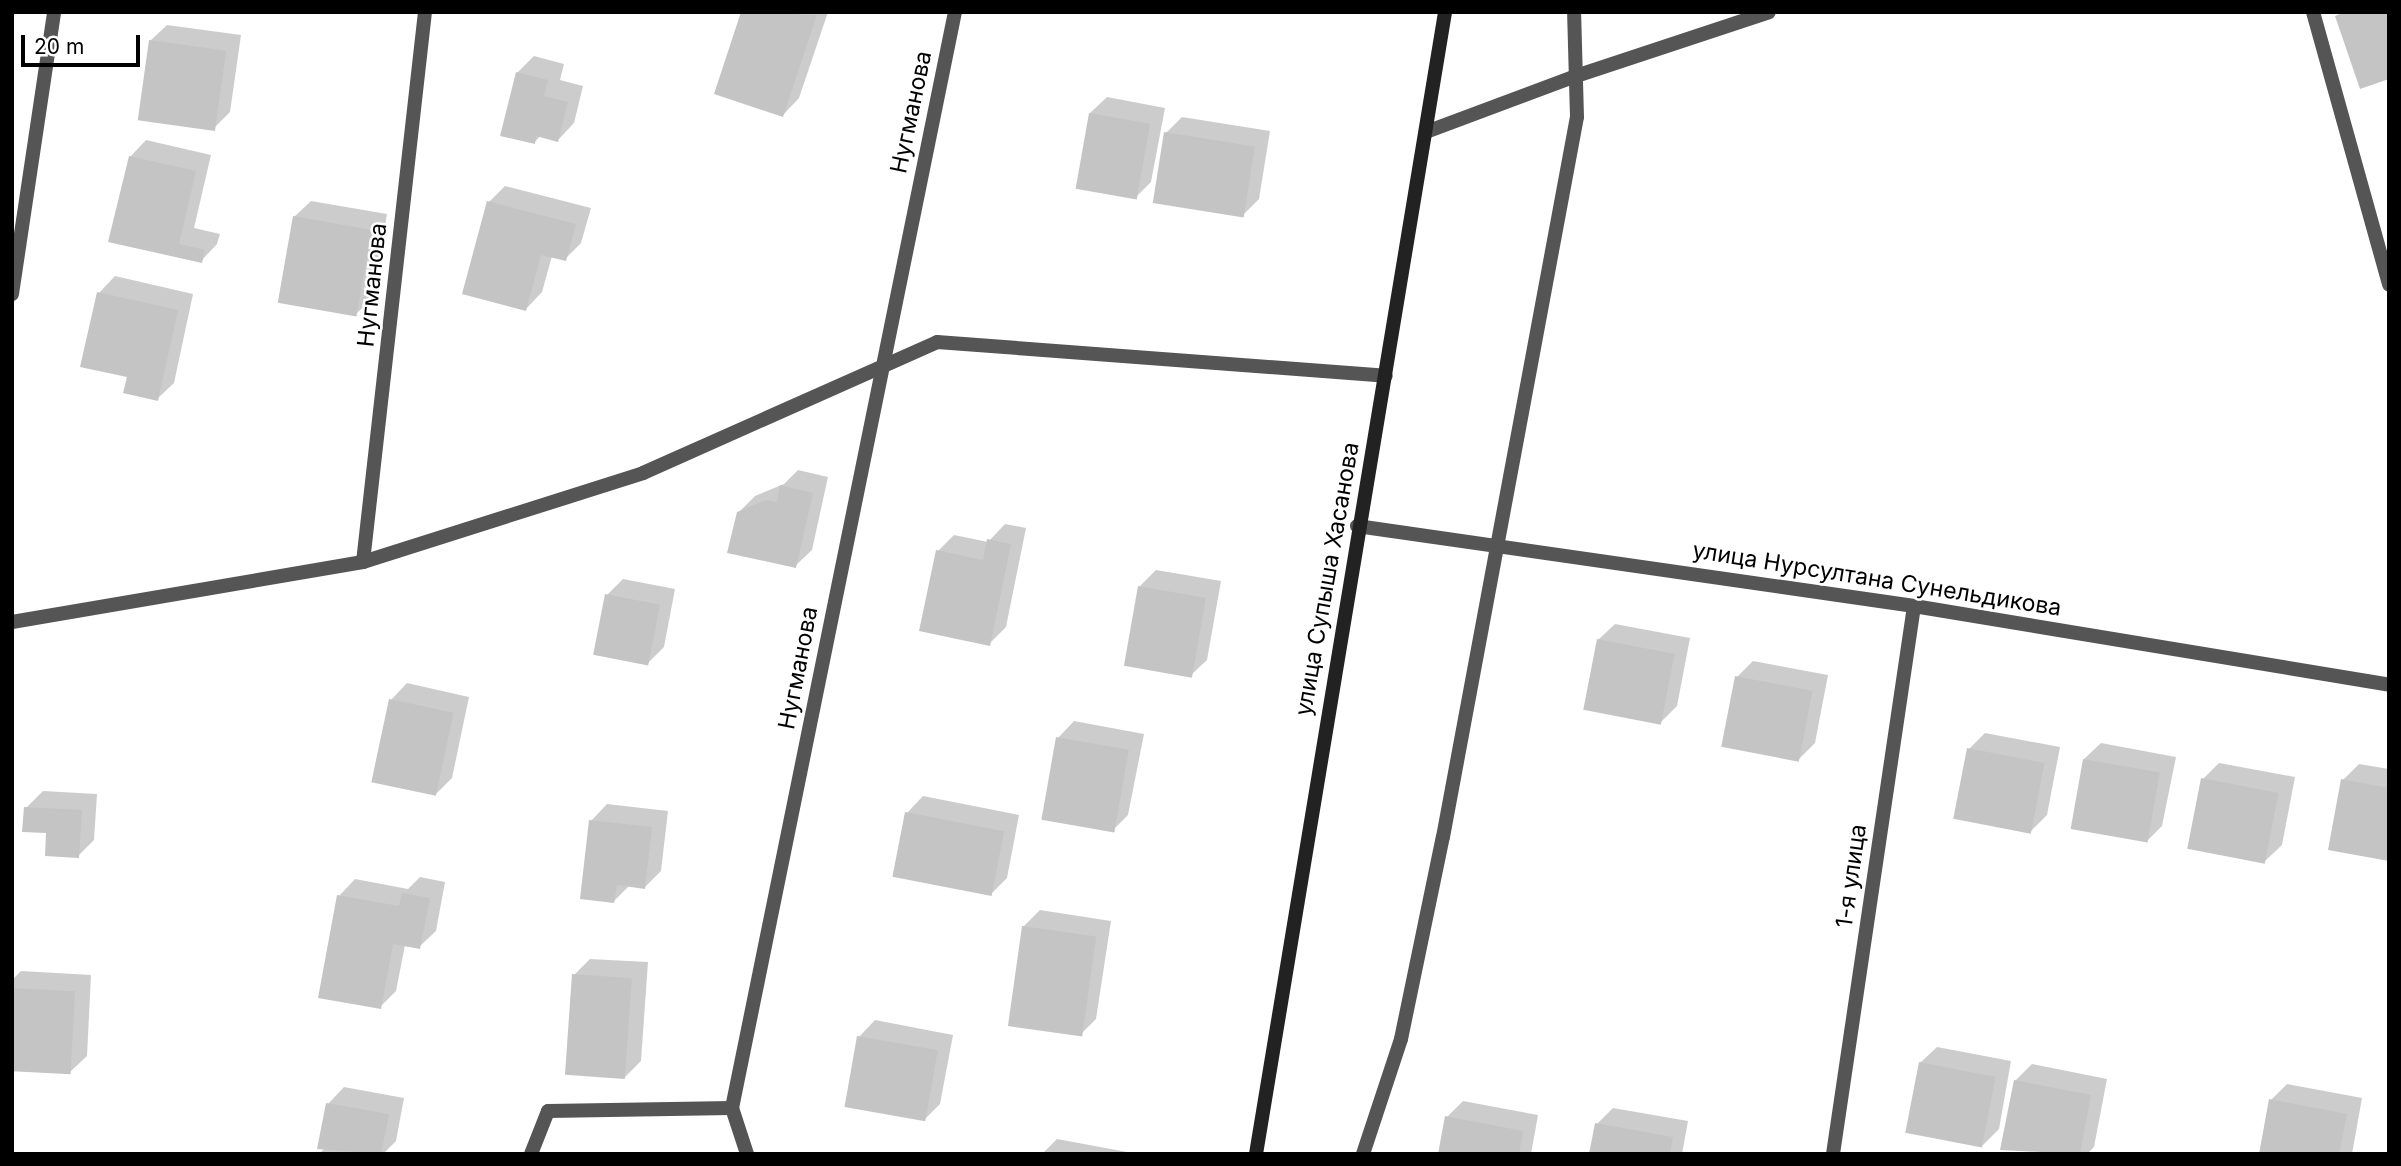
<!DOCTYPE html>
<html>
<head>
<meta charset="utf-8">
<style>
	body { margin:0 }
	#map { position:relative; width:2401px; height:1166px; overflow:hidden; background:#fff; font-family:Inter,sans-serif }
	div>[style] { position:absolute }
	[style*='--x'] { left:calc(var(--x)*1px); top:calc(var(--y)*1px); width:calc(var(--w)*1px); rotate:calc(var(--a)*1deg) }
	.shadow>* { inset:0; background:#0003 }
	.building>* { inset:0; background:#c4c4c4; transform-origin:0 0 }
	.lane>* { height:14px; margin:-7px; padding:0 7px; transform-origin:7px; border-radius:7px; background:#555 }
	.street>* { height:14px; margin:-7px; padding:0 7px; transform-origin:7px; border-radius:7px; background:#555 }
	.secondary>* { height:14px; margin:-7px; padding:0 7px; transform-origin:7px; border-radius:7px; background:#222 }
	span { translate:-50% -50%; white-space:nowrap; text-align:center; line-height:1.15; -webkit-text-stroke:5px #fff; paint-order:stroke }
	.street-label { font-size:23px; color:#000 }
	.frame { position:absolute; inset:0; border:14px solid #000; pointer-events:none }
	.scale { position:absolute; left:21px; top:35px; width:119px; height:32px; box-sizing:border-box; border:4px solid #000; border-top:0; padding-left:9px; font-size:21px; line-height:24px; white-space:nowrap; color:#000; -webkit-text-stroke:5px #fff; paint-order:stroke }
</style>
</head>
<body>
<div id="map">
	<div class="shadow">
		<div style="clip-path:polygon(743px 12px,828px 12px,799px 98px,783px 115px)"></div>
		<div style="clip-path:polygon(167px 25px,241px 35px,230px 112px,214px 128px,150px 41px)"></div>
		<div style="clip-path:polygon(534px 56px,564px 64px,560px 80px,583px 86px,574px 123px,558px 140px,541px 135px,534px 143px,517px 73px)"></div>
		<div style="clip-path:polygon(1107px 97px,1165px 108px,1151px 182px,1135px 198px,1090px 113px)"></div>
		<div style="clip-path:polygon(1182px 117px,1270px 131px,1259px 199px,1242px 216px,1166px 133px)"></div>
		<div style="clip-path:polygon(146px 140px,211px 155px,194px 228px,220px 234px,217px 244px,201px 261px,111px 240px,130px 157px)"></div>
		<div style="clip-path:polygon(505px 186px,591px 208px,581px 243px,565px 259px,552px 256px,542px 292px,526px 309px,489px 202px)"></div>
		<div style="clip-path:polygon(311px 201px,387px 214px,373px 298px,356px 314px,294px 217px)"></div>
		<div style="clip-path:polygon(115px 276px,193px 294px,174px 383px,157px 399px,129px 376px,99px 293px)"></div>
		<div style="clip-path:polygon(798px 470px,828px 477px,812px 550px,795px 566px,738px 513px,755px 496px,784px 484px)"></div>
		<div style="clip-path:polygon(1005px 524px,1026px 528px,1006px 627px,989px 644px,938px 551px,954px 535px,988px 542px)"></div>
		<div style="clip-path:polygon(1156px 570px,1221px 581px,1207px 660px,1190px 676px,1140px 586px)"></div>
		<div style="clip-path:polygon(623px 579px,675px 589px,664px 647px,647px 664px,607px 595px)"></div>
		<div style="clip-path:polygon(1615px 624px,1690px 638px,1677px 706px,1661px 722px,1598px 640px)"></div>
		<div style="clip-path:polygon(1753px 661px,1828px 675px,1815px 743px,1799px 759px,1737px 677px)"></div>
		<div style="clip-path:polygon(407px 683px,469px 697px,452px 778px,435px 795px,391px 700px)"></div>
		<div style="clip-path:polygon(1074px 721px,1144px 734px,1128px 815px,1112px 831px,1058px 738px)"></div>
		<div style="clip-path:polygon(1985px 733px,2060px 747px,2047px 815px,2031px 831px,1969px 749px)"></div>
		<div style="clip-path:polygon(2101px 743px,2176px 757px,2162px 826px,2146px 842px,2084px 759px)"></div>
		<div style="clip-path:polygon(2219px 763px,2295px 777px,2282px 845px,2265px 861px,2203px 779px)"></div>
		<div style="clip-path:polygon(2359px 764px,2389px 769px,2389px 859px,2343px 780px)"></div>
		<div style="clip-path:polygon(43px 791px,97px 794px,94px 840px,78px 856px,26px 808px)"></div>
		<div style="clip-path:polygon(923px 796px,1019px 815px,1007px 878px,990px 895px,907px 813px)"></div>
		<div style="clip-path:polygon(607px 804px,668px 811px,661px 871px,645px 887px,630px 885px,614px 901px,591px 821px)"></div>
		<div style="clip-path:polygon(420px 877px,445px 882px,436px 931px,419px 947px,405px 945px,396px 991px,380px 1007px,339px 896px,355px 879px,408px 889px)"></div>
		<div style="clip-path:polygon(1040px 910px,1111px 921px,1096px 1019px,1080px 1035px,1023px 927px)"></div>
		<div style="clip-path:polygon(590px 959px,648px 962px,641px 1061px,625px 1077px,574px 975px)"></div>
		<div style="clip-path:polygon(21px 971px,91px 975px,87px 1056px,70px 1072px,12px 1070px,12px 980px)"></div>
		<div style="clip-path:polygon(875px 1020px,953px 1035px,940px 1104px,924px 1120px,859px 1037px)"></div>
		<div style="clip-path:polygon(1937px 1047px,2011px 1061px,1999px 1129px,1982px 1146px,1920px 1063px)"></div>
		<div style="clip-path:polygon(2032px 1064px,2107px 1079px,2094px 1147px,2087px 1154px,2002px 1149px,2015px 1081px)"></div>
		<div style="clip-path:polygon(2287px 1084px,2362px 1098px,2352px 1154px,2261px 1154px,2271px 1100px)"></div>
		<div style="clip-path:polygon(344px 1087px,404px 1098px,396px 1141px,383px 1154px,319px 1154px,325px 1148px,328px 1104px)"></div>
		<div style="clip-path:polygon(1463px 1101px,1538px 1115px,1531px 1154px,1440px 1154px,1447px 1117px)"></div>
		<div style="clip-path:polygon(1613px 1108px,1688px 1121px,1682px 1154px,1591px 1154px,1597px 1124px)"></div>
		<div style="clip-path:polygon(1057px 1139px,1138px 1154px,1042px 1154px)"></div>
	</div>
	<div class="building">
		<div style="clip-path:polygon(741px 12px,817px 15px,783px 117px,714px 94px)"></div>
		<div style="clip-path:polygon(2345px 12px,2389px 12px,2389px 79px,2360px 89px,2335px 16px)"></div>
		<div style="left:149px;top:40px;width:78px;height:81px;rotate:8deg"></div>
		<div style="clip-path:polygon(516px 72px,548px 80px,544px 96px,568px 102px,558px 142px,536px 136px,535px 144px,500px 136px)"></div>
		<div style="left:1089px;top:113px;width:62px;height:77px;rotate:10deg"></div>
		<div style="left:1164px;top:132px;width:92px;height:72px;rotate:9deg"></div>
		<div style="clip-path:polygon(129px 156px,196px 171px,179px 244px,205px 250px,202px 263px,108px 242px)"></div>
		<div style="clip-path:polygon(487px 201px,576px 224px,566px 261px,541px 255px,526px 311px,462px 294px)"></div>
		<div style="left:293px;top:216px;width:80px;height:88px;rotate:10deg"></div>
		<div style="clip-path:polygon(97px 292px,178px 310px,158px 401px,123px 393px,127px 377px,80px 367px)"></div>
		<div style="clip-path:polygon(780px 485px,813px 493px,796px 568px,727px 553px,737px 512px,766px 500px,777px 502px)"></div>
		<div style="clip-path:polygon(987px 539px,1011px 544px,990px 646px,919px 631px,936px 550px,983px 560px)"></div>
		<div style="left:1138px;top:586px;width:69px;height:81px;rotate:10deg"></div>
		<div style="left:605px;top:594px;width:56px;height:62px;rotate:11deg"></div>
		<div style="left:1597px;top:639px;width:79px;height:72px;rotate:11deg"></div>
		<div style="left:1735px;top:676px;width:79px;height:72px;rotate:11deg"></div>
		<div style="left:389px;top:699px;width:66px;height:85px;rotate:12deg"></div>
		<div style="left:1056px;top:737px;width:74px;height:84px;rotate:10deg"></div>
		<div style="left:1967px;top:748px;width:79px;height:72px;rotate:11deg"></div>
		<div style="left:2083px;top:759px;width:78px;height:71px;rotate:10deg"></div>
		<div style="left:2201px;top:778px;width:79px;height:72px;rotate:11deg"></div>
		<div style="clip-path:polygon(2341px 779px,2389px 788px,2389px 861px,2328px 850px)"></div>
		<div style="clip-path:polygon(24px 807px,82px 810px,79px 858px,45px 856px,46px 833px,22px 832px)"></div>
		<div style="left:905px;top:812px;width:101px;height:66px;rotate:11deg"></div>
		<div style="clip-path:polygon(589px 820px,652px 827px,645px 889px,617px 885px,614px 903px,580px 899px)"></div>
		<div style="clip-path:polygon(402px 893px,430px 898px,420px 949px,393px 944px,381px 1009px,318px 998px,337px 895px,399px 906px)"></div>
		<div style="left:1022px;top:926px;width:75px;height:101px;rotate:8deg"></div>
		<div style="left:572px;top:974px;width:60px;height:101px;rotate:4deg"></div>
		<div style="left:12px;top:988px;width:63px;height:83px;rotate:3deg"></div>
		<div style="left:857px;top:1036px;width:82px;height:72px;rotate:10deg"></div>
		<div style="left:1919px;top:1062px;width:78px;height:72px;rotate:11deg"></div>
		<div style="clip-path:polygon(2014px 1080px,2091px 1095px,2080px 1154px,2000px 1150px)"></div>
		<div style="clip-path:polygon(2269px 1099px,2347px 1114px,2339px 1154px,2259px 1154px)"></div>
		<div style="clip-path:polygon(326px 1103px,389px 1114px,381px 1154px,317px 1149px)"></div>
		<div style="clip-path:polygon(1445px 1116px,1523px 1131px,1519px 1154px,1438px 1154px)"></div>
		<div style="clip-path:polygon(1595px 1123px,1673px 1137px,1670px 1154px,1589px 1154px)"></div>
	</div>
	<div class="lane">
		<div style="--x:732;--y:1108;--w:48;--a:71.9"></div>
		<div style="--x:1363;--y:1154;--w:121;--a:-71.7"></div>
		<div style="--x:1401;--y:1039;--w:206;--a:-78.3"></div>
		<div style="--x:1443;--y:837;--w:732;--a:-79.46"></div>
		<div style="--x:1577;--y:117;--w:105;--a:-91.6"></div>
	</div>
	<div class="street">
		<div style="--x:2313;--y:12;--w:283;--a:74.4"></div>
		<div style="--x:1426;--y:132;--w:160;--a:-20.5"></div>
		<div style="--x:1576;--y:76;--w:203;--a:-18.3"></div>
		<div style="--x:12;--y:294;--w:285;--a:-81.5"></div>
		<div style="--x:1357;--y:526;--w:563;--a:8.17"></div>
		<div style="--x:1914;--y:606;--w:482;--a:9.4"></div>
		<div style="--x:363;--y:562;--w:553;--a:-83.57"></div>
		<div style="--x:12;--y:622;--w:356;--a:-9.7"></div>
		<div style="--x:363;--y:562;--w:294;--a:-17.6"></div>
		<div style="--x:643;--y:473;--w:322;--a:-24"></div>
		<div style="--x:937;--y:342;--w:450;--a:4.3"></div>
		<div style="--x:531;--y:1154;--w:46;--a:-68.4"></div>
		<div style="--x:548;--y:1111;--w:184;--a:-0.9"></div>
		<div style="--x:732;--y:1108;--w:1118;--a:-78.5"></div>
		<div style="--x:1833;--y:1154;--w:554;--a:-81.59"></div>
	</div>
	<div class="secondary">
		<div style="--x:1256;--y:1154;--w:1158;--a:-80.6"></div>
	</div>
	<div class="street-label">
		<span style="left:911px;top:112px;rotate:-78deg">Нугманова</span>
		<span style="left:372px;top:285px;rotate:-84deg">Нугманова</span>
		<span style="left:1327px;top:579px;rotate:-80deg">улица Супыша Хасанова</span>
		<span style="left:1877px;top:579px;rotate:9deg">улица Нурсултана Сунельдикова</span>
		<span style="left:798px;top:668px;rotate:-79deg">Нугманова</span>
		<span style="left:1851px;top:876px;rotate:-82deg">1-я улица</span>
	</div>
	<div class="frame"></div>
	<div class="scale">20 m</div>
</div>
</body>
</html>
